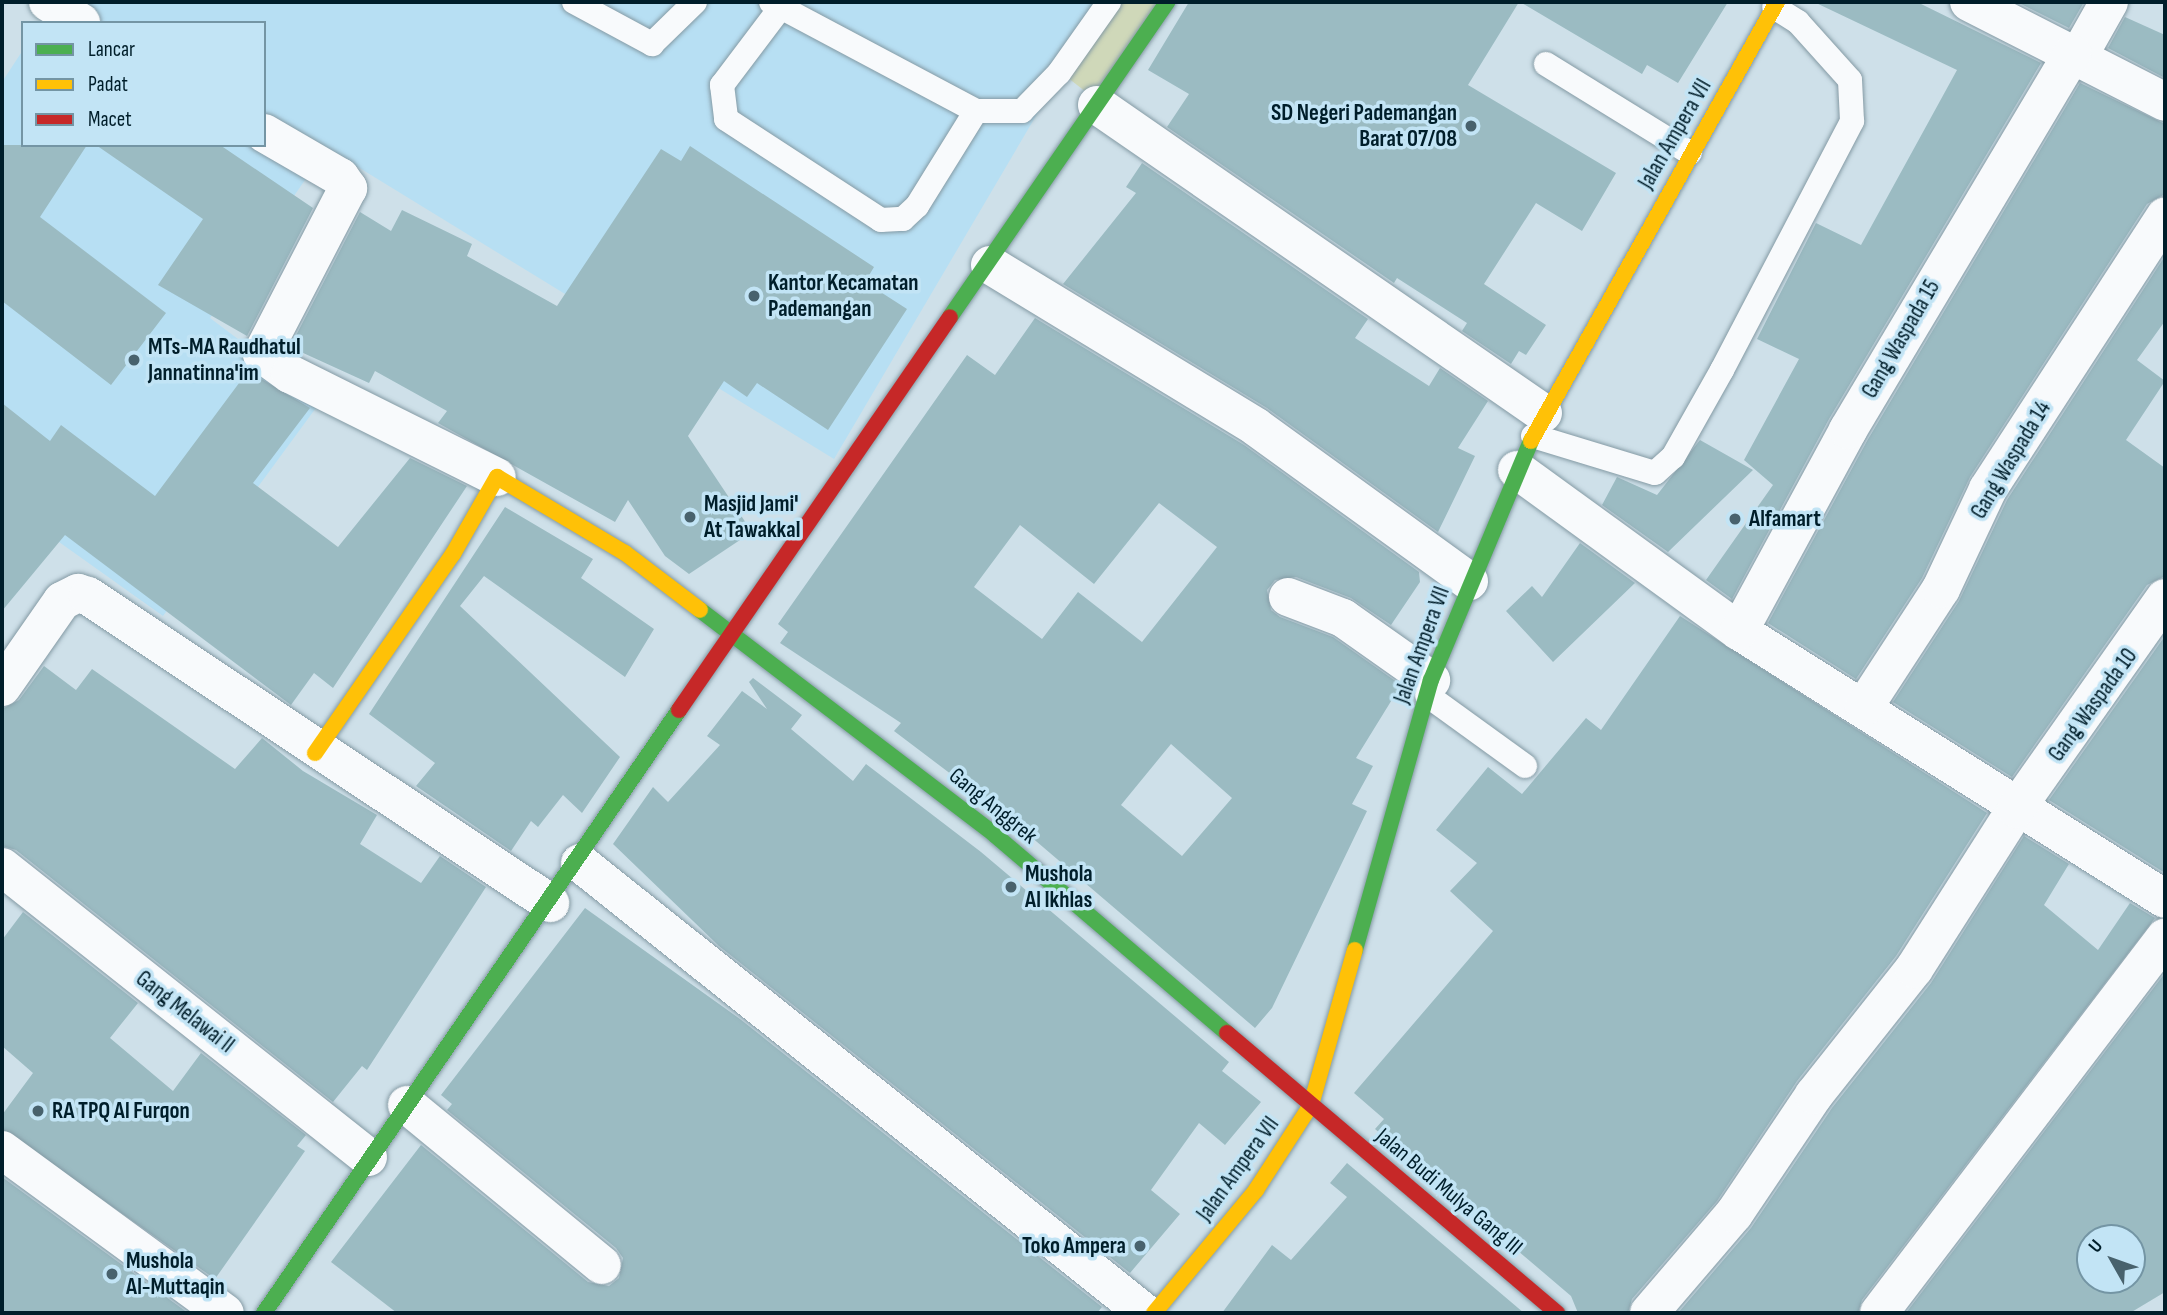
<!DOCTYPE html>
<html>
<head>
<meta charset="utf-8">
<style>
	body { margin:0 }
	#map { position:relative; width:2167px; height:1315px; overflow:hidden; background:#cee0e9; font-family:"Sofia Sans Condensed",sans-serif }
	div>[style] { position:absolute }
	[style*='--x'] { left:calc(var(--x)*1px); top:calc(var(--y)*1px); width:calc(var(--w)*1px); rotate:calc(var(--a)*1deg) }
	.built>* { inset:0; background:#b7dff3 }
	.green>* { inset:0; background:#cfd8b9 }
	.building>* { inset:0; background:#9bbbc2 }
	.roads { filter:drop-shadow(0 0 2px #849aa4) drop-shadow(0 0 2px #849aa4) }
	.lane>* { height:24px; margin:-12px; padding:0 12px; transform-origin:12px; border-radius:12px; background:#f8fafc }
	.street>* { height:38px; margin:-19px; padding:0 19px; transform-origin:19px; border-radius:19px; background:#f8fafc }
	.fast>* { height:16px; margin:-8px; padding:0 8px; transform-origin:8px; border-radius:8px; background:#4caf50 }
	.slow>* { height:16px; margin:-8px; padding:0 8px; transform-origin:8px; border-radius:8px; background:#ffc107 }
	.jam>* { height:16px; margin:-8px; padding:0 8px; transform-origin:8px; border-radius:8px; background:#c62828 }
	.dots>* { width:19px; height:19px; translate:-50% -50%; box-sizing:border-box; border:4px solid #c2e4f5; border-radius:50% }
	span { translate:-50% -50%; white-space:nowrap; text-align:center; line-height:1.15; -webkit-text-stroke:7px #c2e4f5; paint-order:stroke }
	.poi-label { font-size:23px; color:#001e2a; font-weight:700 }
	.right { translate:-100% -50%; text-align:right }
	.left { translate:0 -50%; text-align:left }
	.street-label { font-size:23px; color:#001e2a }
	.frame { position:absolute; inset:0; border:4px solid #001e2a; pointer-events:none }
	.legend { position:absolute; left:21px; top:21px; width:245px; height:126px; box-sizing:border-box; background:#c2e4f5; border:2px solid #7495a4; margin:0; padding:9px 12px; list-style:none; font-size:21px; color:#001e2a }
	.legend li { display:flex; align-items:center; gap:14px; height:35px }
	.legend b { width:35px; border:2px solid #7495a4 }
	.north { position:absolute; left:2076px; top:1224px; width:70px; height:70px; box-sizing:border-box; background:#c2e4f5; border:2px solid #7495a4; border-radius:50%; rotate:310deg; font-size:19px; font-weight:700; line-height:28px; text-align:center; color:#001e2a }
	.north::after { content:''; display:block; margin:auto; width:24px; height:32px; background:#48626d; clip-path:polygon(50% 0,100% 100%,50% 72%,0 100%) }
</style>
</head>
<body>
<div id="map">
	<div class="built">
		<div style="clip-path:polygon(53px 2px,1103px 2px,834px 459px,327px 148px,210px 318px,321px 401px,163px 616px,52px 537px,2px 482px,2px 82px,23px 50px,23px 145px,264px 145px,264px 23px,40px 23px)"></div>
	</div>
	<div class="green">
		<div style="clip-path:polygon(1109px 2px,1158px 2px,1095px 99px,1063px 74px)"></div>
	</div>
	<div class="building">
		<div style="clip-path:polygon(1189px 2px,1519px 2px,1468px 85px,1616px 173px,1582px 231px,1536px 203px,1484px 284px,1546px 325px,1526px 355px,1519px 351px,1511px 364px,1462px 331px,1467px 323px,1397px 278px,1394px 283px,1167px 127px,1189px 94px,1148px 70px)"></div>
		<div style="clip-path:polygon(1520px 2px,1728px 2px,1678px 83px,1647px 65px,1642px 74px)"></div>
		<div style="clip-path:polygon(1814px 2px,1917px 2px,2041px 63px,1829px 419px,1732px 599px,1706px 580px,1773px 485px,1744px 460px,1799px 359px,1757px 339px,1816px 223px,1861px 245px,1957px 70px)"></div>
		<div style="clip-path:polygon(2017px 2px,2084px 2px,2069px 28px)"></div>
		<div style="clip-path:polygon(2125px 17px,2165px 35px,2165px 78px,2108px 48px)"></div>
		<div style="clip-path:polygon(2080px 83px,2165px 124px,2165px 194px,2147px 204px,1970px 477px,1922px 578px,1856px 679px,1768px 623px,1867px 441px)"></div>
		<div style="clip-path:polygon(2px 145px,87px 145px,40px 217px,166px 313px,111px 385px,2px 301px)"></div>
		<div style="clip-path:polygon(96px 145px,220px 145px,313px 208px,247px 336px,158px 285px,203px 219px)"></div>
		<div style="clip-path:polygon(690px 146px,874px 267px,865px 282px,907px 309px,828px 430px,757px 383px,747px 397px,724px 381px,688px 436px,752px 532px,689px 574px,665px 556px,628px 500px,615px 522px,438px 423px,447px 411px,375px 371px,369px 383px,290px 347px,360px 212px,391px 231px,402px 210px,472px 244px,467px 256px,557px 306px,661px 149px,681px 161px)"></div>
		<div style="clip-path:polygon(1142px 163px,1368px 319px,1355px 338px,1429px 386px,1440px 368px,1488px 401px,1458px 448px,1475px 456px,1438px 532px,1267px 408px,1063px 284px,1136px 193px,1126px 187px)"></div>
		<div style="clip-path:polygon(2165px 256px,2165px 321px,2137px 360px,2165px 381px,2126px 440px,2165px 468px,2165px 576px,2147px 585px,2012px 777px,1893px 702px,1959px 601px,2007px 500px)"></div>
		<div style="clip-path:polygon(evenodd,1035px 318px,1244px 445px,1419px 572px,1420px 582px,1391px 625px,1351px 598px,1296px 577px,1275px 580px,1267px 590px,1271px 610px,1280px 617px,1333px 637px,1401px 685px,1356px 758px,1373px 766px,1352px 804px,1367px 811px,1272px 1008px,1255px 1028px,1009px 818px,894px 731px,901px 723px,780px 643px,788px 632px,778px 624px,967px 355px,995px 375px,1035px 318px,1159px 503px,1217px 547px,1142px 642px,1078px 592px,1042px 639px,974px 587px,1020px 525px,1094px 584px,1159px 503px,1035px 318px,1171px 744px,1232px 798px,1182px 856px,1121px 805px,1171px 744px)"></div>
		<div style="clip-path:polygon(248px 371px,310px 408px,253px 483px,338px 547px,410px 458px,467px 486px,333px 688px,314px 673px,291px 705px,65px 535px,2px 611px,2px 403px,50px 441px,61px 425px,155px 496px)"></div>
		<div style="clip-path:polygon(1700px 440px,1753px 470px,1668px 552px,1602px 505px,1617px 477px,1657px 495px)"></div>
		<div style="clip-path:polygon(505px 507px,593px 559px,581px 578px,654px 629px,625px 677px,484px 576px,460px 606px,620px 757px,582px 813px,563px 795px,538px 827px,531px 821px,511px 851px,416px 786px,435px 763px,369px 714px)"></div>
		<div style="clip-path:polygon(1580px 543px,1635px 583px,1553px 662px,1506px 611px,1532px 586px,1542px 597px)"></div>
		<div style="clip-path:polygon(1680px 616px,1987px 813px,1896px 956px,1797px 1081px,1717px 1201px,1632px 1299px,1628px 1313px,1578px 1313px,1571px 1296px,1375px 1129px,1384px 1119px,1354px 1093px,1493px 931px,1450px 891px,1477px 863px,1436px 830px,1488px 767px,1522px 794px,1586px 718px,1601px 730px)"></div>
		<div style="clip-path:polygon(2165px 636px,2165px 873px,2049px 800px)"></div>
		<div style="clip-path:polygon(44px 666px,76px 690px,92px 669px,235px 769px,262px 738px,303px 771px,377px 815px,360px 844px,421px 883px,440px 856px,486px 887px,367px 1070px,362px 1066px,333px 1102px,16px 850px,2px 846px,2px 709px,19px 700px)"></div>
		<div style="clip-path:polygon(753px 678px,802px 715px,791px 729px,853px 781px,866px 764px,981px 852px,1229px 1062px,1222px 1071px,1261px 1102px,1225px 1145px,1199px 1123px,1151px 1190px,1180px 1214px,1130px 1273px,719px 946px,613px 844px,653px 787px,668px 802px,720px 745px,707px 736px,742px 691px,767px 709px,749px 682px)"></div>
		<div style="clip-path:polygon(2024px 836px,2069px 864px,2044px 905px,2098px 950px,2130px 903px,2155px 918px,1862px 1300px,1858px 1313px,1678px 1313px,1751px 1228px,1832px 1108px,1931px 983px)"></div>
		<div style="clip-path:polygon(585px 908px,740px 1019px,1102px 1307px,1097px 1313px,397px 1313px,331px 1262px,421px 1145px,588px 1282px,609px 1286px,619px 1278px,623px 1258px,616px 1248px,447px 1110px,452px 1104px,441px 1095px)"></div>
		<div style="clip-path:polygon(23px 912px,138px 1003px,110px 1038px,173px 1091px,201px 1053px,306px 1135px,297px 1146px,305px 1151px,215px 1279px,2px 1129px,2px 1115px,33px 1073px,2px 1046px,2px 940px)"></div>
		<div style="clip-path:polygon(evenodd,2165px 973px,2165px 1292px,2130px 1313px,1906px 1313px,2165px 973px,2090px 1238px,2132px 1238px,2132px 1280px,2090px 1280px,2090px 1238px)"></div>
		<div style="clip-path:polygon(1347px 1163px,1524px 1313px,1222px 1313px,1272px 1245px,1291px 1260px,1347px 1197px,1330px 1183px)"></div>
		<div style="clip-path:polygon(2px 1177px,188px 1313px,2px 1313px)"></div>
	</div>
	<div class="roads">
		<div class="lane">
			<div style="--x:574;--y:2;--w:89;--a:28.3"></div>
			<div style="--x:652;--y:44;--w:60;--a:-44.3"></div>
			<div style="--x:771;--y:2;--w:232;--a:28"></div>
			<div style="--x:976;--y:111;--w:46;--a:0"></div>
			<div style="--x:1022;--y:111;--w:53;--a:-45.8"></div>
			<div style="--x:1059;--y:73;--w:87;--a:-54.8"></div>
			<div style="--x:781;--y:7;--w:98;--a:127.1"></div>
			<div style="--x:722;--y:85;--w:34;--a:83"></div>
			<div style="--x:726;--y:119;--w:185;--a:33.1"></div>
			<div style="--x:881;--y:220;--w:22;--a:-3"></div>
			<div style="--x:903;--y:219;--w:19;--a:-43"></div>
			<div style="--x:917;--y:206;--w:112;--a:-58.2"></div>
			<div style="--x:1546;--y:64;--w:169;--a:31.7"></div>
			<div style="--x:1533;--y:436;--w:127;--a:16.9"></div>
			<div style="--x:1655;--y:473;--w:24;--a:-42"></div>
			<div style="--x:1673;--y:457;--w:100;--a:-60.6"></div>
			<div style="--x:1722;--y:370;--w:281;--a:-62.4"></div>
			<div style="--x:1852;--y:121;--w:41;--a:-92.8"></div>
			<div style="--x:1850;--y:80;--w:78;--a:-131.9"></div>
			<div style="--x:1798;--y:22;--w:28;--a:-148"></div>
			<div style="--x:1427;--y:695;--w:121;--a:35.9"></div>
		</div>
		<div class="street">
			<div style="--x:48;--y:2;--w:39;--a:32"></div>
			<div style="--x:1969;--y:2;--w:220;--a:27"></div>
			<div style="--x:2078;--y:57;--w:63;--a:-60.6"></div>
			<div style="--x:1097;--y:105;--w:542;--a:34.63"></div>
			<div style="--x:264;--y:133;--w:88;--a:30.1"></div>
			<div style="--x:340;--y:177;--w:14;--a:54"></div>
			<div style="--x:348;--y:188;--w:187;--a:117.4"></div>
			<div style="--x:262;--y:354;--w:34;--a:36"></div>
			<div style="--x:290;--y:374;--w:231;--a:26.5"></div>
			<div style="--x:990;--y:265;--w:311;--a:31.3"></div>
			<div style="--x:1256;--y:427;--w:263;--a:35.9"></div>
			<div style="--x:1517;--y:470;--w:274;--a:36"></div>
			<div style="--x:1739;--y:631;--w:503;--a:32.17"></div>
			<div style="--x:1288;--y:597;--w:59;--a:20.9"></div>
			<div style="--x:1343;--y:618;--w:108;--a:35.2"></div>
			<div style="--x:1739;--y:631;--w:229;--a:-61.5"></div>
			<div style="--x:1848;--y:430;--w:438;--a:-59.2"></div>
			<div style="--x:2;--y:687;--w:105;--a:-55.1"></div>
			<div style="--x:62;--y:601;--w:18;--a:-27"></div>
			<div style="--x:78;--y:593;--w:10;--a:17"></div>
			<div style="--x:88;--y:596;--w:555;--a:33.6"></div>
			<div style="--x:1864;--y:707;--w:141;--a:-56.9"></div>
			<div style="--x:1941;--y:589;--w:110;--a:-64.8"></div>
			<div style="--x:1988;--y:489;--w:325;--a:-57"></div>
			<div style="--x:580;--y:863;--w:722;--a:38.54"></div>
			<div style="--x:2;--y:867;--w:467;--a:38.4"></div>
			<div style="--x:407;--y:1105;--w:252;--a:39.4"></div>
			<div style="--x:2;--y:1150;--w:276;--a:36.2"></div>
			<div style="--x:1649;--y:1313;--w:130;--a:-49.4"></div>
			<div style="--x:1734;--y:1214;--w:143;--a:-56.1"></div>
			<div style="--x:1814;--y:1095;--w:161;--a:-51.6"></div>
			<div style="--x:1914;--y:969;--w:190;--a:-57.5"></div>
			<div style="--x:2016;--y:809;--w:258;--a:-54.8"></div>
			<div style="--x:1879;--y:1313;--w:472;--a:-52.7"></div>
		</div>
		<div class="fast">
			<div style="--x:950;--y:317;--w:383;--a:-55.4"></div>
			<div style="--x:700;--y:610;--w:371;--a:37.3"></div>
			<div style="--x:995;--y:835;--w:305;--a:40.5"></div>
			<div style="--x:1355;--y:950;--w:280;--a:-74.3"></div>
			<div style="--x:1431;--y:680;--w:259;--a:-67.3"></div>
			<div style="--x:264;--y:1313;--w:732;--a:-55.46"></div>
		</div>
		<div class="slow">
			<div style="--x:1531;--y:441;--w:503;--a:-60.74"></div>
			<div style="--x:315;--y:753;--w:242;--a:-55.3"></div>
			<div style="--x:453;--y:554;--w:89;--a:-60.3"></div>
			<div style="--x:497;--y:477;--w:149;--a:30.7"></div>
			<div style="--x:625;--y:553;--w:94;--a:37.2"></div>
			<div style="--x:1154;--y:1313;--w:160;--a:-50.3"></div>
			<div style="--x:1256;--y:1190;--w:101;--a:-57.1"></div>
			<div style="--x:1311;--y:1105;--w:161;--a:-74.2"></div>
		</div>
		<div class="jam">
			<div style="--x:679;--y:710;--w:477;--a:-55.4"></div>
			<div style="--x:1227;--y:1033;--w:433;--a:40.3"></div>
		</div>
	</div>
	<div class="dots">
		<div style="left:1471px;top:126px;background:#48626d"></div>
		<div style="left:754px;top:296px;background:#48626d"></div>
		<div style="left:134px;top:360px;background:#48626d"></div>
		<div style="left:690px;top:517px;background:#48626d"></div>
		<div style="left:1735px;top:519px;background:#48626d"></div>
		<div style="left:1011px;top:887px;background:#48626d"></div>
		<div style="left:38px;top:1111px;background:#48626d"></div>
		<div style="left:1140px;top:1246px;background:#48626d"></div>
		<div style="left:112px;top:1274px;background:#48626d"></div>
	</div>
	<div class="poi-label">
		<span class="right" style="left:1457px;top:126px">SD Negeri Pademangan<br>Barat 07/08</span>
		<span class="left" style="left:768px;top:296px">Kantor Kecamatan<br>Pademangan</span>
		<span class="left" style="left:148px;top:360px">MTs-MA Raudhatul<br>Jannatinna'im</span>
		<span class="left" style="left:704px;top:517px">Masjid Jami'<br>At Tawakkal</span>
		<span class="left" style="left:1749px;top:519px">Alfamart</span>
		<span class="left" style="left:1025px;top:887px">Mushola<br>Al Ikhlas</span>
		<span class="left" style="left:52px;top:1111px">RA TPQ Al Furqon</span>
		<span class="right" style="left:1126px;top:1246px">Toko Ampera</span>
		<span class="left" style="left:126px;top:1274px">Mushola<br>Al-Muttaqin</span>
	</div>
	<div class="street-label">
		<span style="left:1675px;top:134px;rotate:-60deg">Jalan Ampera VII</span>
		<span style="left:1901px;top:339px;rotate:-60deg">Gang Waspada 15</span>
		<span style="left:2011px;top:460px;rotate:-59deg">Gang Waspada 14</span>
		<span style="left:1422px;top:645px;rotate:-70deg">Jalan Ampera VII</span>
		<span style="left:2093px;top:705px;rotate:-54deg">Gang Waspada 10</span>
		<span style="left:993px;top:806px;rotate:39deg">Gang Anggrek</span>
		<span style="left:185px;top:1012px;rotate:38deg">Gang Melawai II</span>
		<span style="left:1238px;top:1169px;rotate:-54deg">Jalan Ampera VII</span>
		<span style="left:1449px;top:1192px;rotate:40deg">Jalan Budi Mulya Gang III</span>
	</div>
	<div class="frame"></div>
	<ul class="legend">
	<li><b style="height:9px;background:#4caf50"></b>Lancar</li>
	<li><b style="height:9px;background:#ffc107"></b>Padat</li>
	<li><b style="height:9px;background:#c62828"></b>Macet</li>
	</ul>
	<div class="north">U</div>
</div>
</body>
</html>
